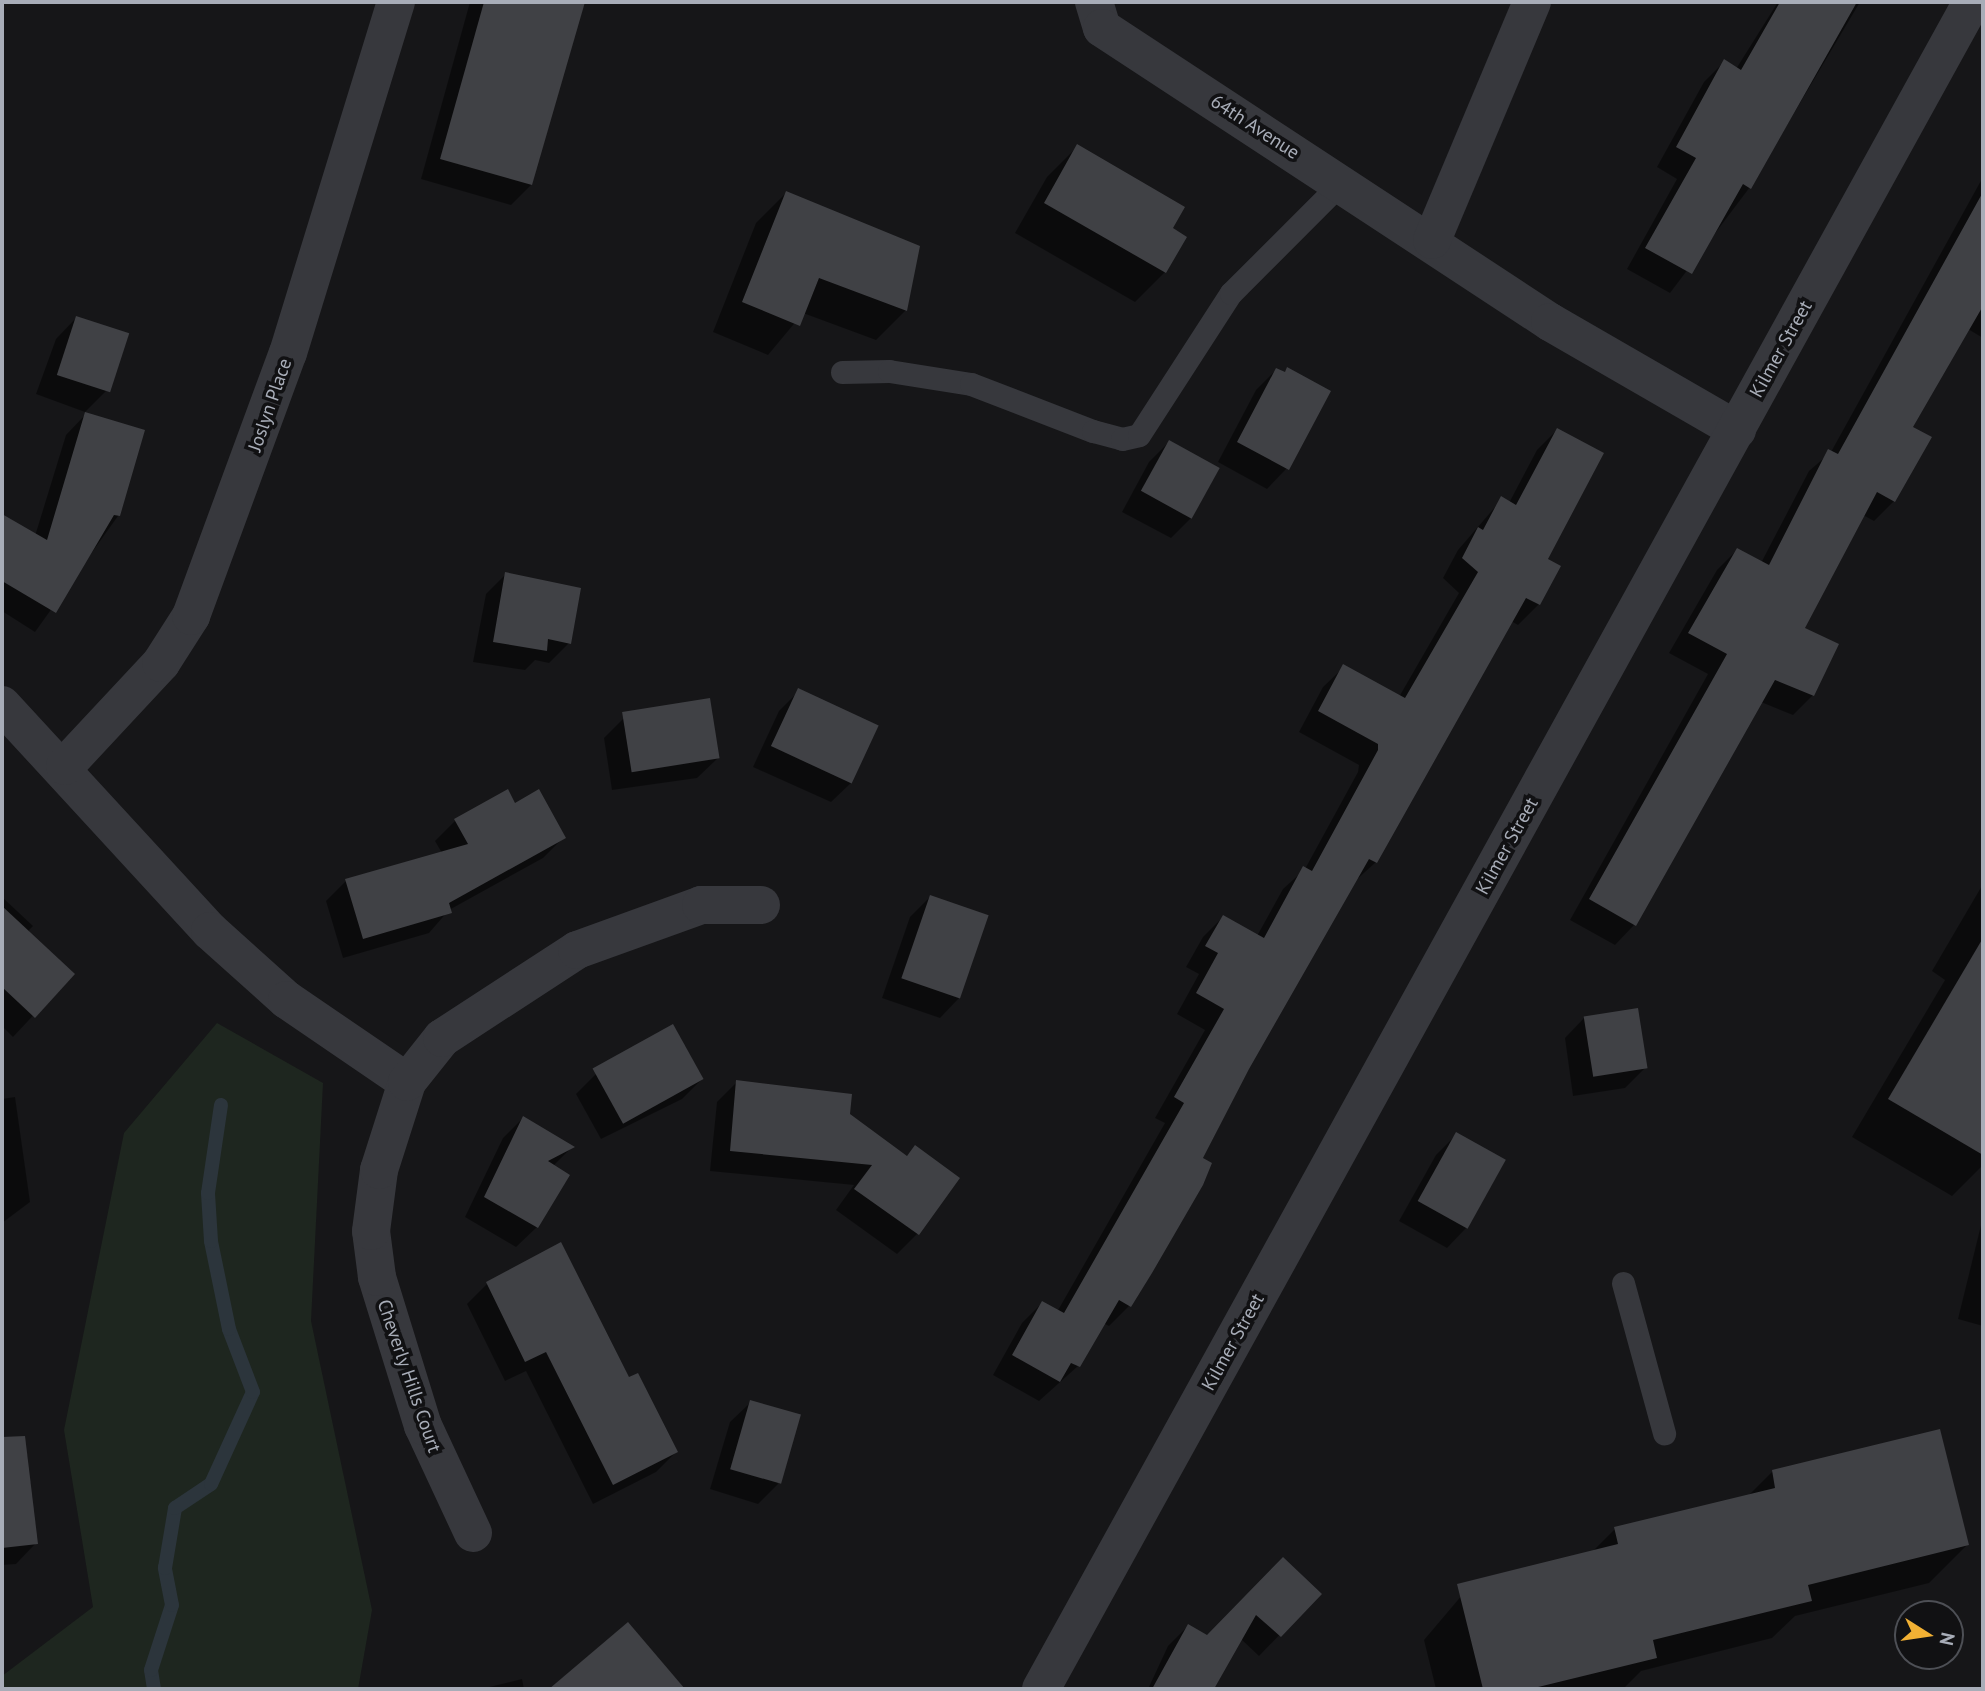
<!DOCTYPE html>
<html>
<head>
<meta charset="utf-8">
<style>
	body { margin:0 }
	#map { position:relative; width:1985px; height:1691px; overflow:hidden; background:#161618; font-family:"PT Sans",sans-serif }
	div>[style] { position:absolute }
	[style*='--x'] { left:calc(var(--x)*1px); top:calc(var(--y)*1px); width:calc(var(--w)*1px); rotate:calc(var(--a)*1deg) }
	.green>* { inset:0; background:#1e261f }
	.shadow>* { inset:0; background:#0007 }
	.stream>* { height:14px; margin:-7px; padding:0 7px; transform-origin:7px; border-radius:7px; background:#2c353c }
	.building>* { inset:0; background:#404145; transform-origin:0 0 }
	.lane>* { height:23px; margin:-11.5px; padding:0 11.5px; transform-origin:11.5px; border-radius:11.5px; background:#37383d }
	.street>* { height:38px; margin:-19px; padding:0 19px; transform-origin:19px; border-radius:19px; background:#37383d }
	span { translate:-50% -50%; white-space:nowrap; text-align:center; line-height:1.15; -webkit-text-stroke:7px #111113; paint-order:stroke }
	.street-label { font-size:19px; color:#a8adb8 }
	.frame { position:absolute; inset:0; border:4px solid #a8adb8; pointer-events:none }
	.north { position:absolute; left:1894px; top:1600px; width:70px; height:70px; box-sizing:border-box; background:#111113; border:2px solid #4d4f55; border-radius:50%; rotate:102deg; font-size:19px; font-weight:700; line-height:28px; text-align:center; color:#a8adb8 }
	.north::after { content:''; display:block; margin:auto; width:24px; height:32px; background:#f2b134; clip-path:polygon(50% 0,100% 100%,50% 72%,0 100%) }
</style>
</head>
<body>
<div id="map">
	<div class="green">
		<div style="clip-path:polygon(217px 1023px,323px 1083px,311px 1321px,372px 1610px,358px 1689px,2px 1689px,2px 1676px,93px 1607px,64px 1430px,124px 1133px)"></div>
	</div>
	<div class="shadow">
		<div style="clip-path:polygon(470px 2px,583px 2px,531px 185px,511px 205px,421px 179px)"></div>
		<div style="clip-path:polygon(1778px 2px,1860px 2px,1750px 187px,1670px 293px,1627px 269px,1677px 179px,1657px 167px,1704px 82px,1724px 62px,1736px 69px)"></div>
		<div style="clip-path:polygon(1077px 147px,1170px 229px,1165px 272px,1135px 302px,1015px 233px,1047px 177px)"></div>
		<div style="clip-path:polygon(1983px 177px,1983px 338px,1968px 329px,1911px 428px,1894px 501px,1874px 521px,1863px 515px,1803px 628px,1813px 695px,1793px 715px,1761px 702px,1634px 925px,1615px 945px,1570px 920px,1708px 674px,1669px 653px,1717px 570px,1737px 550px,1761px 563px,1809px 471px,1831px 452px)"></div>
		<div style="clip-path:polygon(786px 193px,906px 310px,876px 340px,803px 313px,768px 355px,713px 332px,756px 223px)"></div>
		<div style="clip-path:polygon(76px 318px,106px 391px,85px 412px,36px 394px,56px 339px)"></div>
		<div style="clip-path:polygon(1276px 370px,1287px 468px,1267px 489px,1218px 462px,1256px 390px)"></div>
		<div style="clip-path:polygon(86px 414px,118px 516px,35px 632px,2px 611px,2px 526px,8px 520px,35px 536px,66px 435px)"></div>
		<div style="clip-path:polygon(1557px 430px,1546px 560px,1559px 567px,1539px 604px,1518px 625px,1511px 621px,1376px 862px,1354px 882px,1248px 1068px,1129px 1306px,1109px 1326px,1103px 1323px,1078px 1366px,1039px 1401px,993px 1375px,1022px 1323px,1042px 1303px,1057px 1312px,1165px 1123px,1155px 1118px,1205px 1030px,1177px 1014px,1199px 974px,1186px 967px,1203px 937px,1223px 917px,1257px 936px,1283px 889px,1305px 869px,1358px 772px,1359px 765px,1299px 732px,1323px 687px,1344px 667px,1399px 697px,1459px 593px,1443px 578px,1458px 550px,1502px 499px,1509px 503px,1537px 450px)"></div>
		<div style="clip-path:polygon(1169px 442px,1191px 518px,1171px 538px,1122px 512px,1149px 462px)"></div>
		<div style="clip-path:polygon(506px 574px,569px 643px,549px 663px,535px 660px,525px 670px,473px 662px,486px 594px)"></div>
		<div style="clip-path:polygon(799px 691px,852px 782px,831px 802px,753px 767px,779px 711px)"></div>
		<div style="clip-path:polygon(624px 718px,718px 758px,697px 778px,612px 790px,604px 738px)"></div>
		<div style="clip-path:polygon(514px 805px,564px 837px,543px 858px,449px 910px,429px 933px,343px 958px,326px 901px,346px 881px,442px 853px,435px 841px,455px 821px)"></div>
		<div style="clip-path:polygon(1983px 884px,1983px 1165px,1952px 1196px,1852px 1137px,1945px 980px,1932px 971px)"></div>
		<div style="clip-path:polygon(2px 897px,33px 926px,27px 932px,72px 974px,13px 1037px,2px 1026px)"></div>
		<div style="clip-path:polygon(930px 897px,960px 997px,940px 1018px,882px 998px,910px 917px)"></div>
		<div style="clip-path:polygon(1585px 1017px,1645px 1068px,1625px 1088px,1573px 1096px,1565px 1038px)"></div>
		<div style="clip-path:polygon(596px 1074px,702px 1079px,682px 1099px,601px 1139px,576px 1094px)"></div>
		<div style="clip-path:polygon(737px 1082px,848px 1114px,906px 1157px,915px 1148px,917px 1234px,897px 1254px,836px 1210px,854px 1185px,710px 1171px,717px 1102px)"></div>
		<div style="clip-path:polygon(15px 1097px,30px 1202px,2px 1223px,2px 1099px)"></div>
		<div style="clip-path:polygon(523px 1118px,572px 1147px,553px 1166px,537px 1227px,516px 1247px,465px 1217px,503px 1138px)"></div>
		<div style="clip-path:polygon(1456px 1135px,1504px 1160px,1467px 1227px,1447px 1248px,1399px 1221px,1436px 1155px)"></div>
		<div style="clip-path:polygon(1983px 1217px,1983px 1326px,1958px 1319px)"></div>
		<div style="clip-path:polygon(488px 1283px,629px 1380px,676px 1452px,656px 1472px,593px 1504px,526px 1371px,505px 1381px,467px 1304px)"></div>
		<div style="clip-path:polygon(751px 1402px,778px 1484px,758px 1504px,710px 1489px,730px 1422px)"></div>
		<div style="clip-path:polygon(26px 1463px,36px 1543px,16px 1564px,2px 1565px,2px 1466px)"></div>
		<div style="clip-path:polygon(1772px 1472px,1967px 1545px,1929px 1583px,1795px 1616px,1772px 1638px,1641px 1671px,1623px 1689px,1436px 1689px,1424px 1640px,1474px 1581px,1592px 1552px,1615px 1529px,1748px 1496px)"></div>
		<div style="clip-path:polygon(1283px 1560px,1319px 1594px,1259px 1656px,1241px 1639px,1212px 1689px,1148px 1689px,1168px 1646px,1188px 1626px,1207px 1637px)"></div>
		<div style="clip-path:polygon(570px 1674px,672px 1676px,659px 1689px,554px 1689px)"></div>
		<div style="clip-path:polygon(522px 1679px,524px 1689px,481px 1689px)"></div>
	</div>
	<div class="stream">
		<div style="--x:154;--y:1689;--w:19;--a:-99"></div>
		<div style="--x:151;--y:1670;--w:68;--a:-72.1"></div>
		<div style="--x:172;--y:1605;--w:38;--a:-101"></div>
		<div style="--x:165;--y:1568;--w:61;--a:-80.5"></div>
		<div style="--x:175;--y:1508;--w:43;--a:-33.7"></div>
		<div style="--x:211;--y:1484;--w:101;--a:-65.5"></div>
		<div style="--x:253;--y:1392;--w:67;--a:-110.9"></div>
		<div style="--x:229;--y:1329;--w:90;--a:-101.6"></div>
		<div style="--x:211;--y:1241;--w:48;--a:-93.6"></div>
		<div style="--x:208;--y:1193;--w:89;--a:-81.6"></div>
	</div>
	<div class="building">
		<div style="clip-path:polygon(484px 2px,585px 2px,532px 185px,440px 159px)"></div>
		<div style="clip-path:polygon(1780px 2px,1857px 2px,1751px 189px,1743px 184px,1692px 274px,1645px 248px,1696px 158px,1676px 147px,1724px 59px,1741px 70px)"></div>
		<div style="clip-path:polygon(1077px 144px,1185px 207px,1173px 228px,1187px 237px,1166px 273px,1044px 203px)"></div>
		<div style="clip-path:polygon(786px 191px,920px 246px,907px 311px,819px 278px,800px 326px,742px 302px)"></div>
		<div style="clip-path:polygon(1983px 192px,1983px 306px,1913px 427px,1932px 437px,1895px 502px,1877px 492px,1805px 628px,1839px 644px,1814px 696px,1775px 680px,1636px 926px,1589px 899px,1727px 654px,1688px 633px,1737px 548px,1769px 565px,1828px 449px,1838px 454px)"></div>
		<div style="left:76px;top:316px;width:56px;height:62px;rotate:18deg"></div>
		<div style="clip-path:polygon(1287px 367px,1331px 391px,1289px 470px,1237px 442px,1276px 368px,1285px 372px)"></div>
		<div style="clip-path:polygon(85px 412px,145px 430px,120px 516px,114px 515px,56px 613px,2px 581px,2px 514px,47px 540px)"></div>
		<div style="clip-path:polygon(1557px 428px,1604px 453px,1548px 559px,1561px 566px,1540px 605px,1526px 598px,1377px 863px,1369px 859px,1249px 1069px,1203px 1158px,1212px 1163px,1203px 1185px,1152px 1273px,1131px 1307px,1119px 1300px,1080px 1367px,1071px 1363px,1060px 1382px,1012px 1355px,1042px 1301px,1064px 1313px,1184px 1103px,1174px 1097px,1224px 1009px,1196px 993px,1218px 953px,1205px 946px,1223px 915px,1264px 938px,1303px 866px,1312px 871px,1378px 750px,1378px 744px,1318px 711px,1343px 664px,1405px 698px,1478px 572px,1462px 558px,1478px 527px,1483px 530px,1501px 496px,1516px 505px)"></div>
		<div style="left:1169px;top:440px;width:58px;height:58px;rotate:29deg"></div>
		<div style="clip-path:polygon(505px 572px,581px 588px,571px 644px,548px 639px,547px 651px,493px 642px)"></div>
		<div style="left:798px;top:688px;width:89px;height:64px;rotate:25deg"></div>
		<div style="left:710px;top:698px;width:61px;height:89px;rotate:81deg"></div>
		<div style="clip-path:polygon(508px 789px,515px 803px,539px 789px,566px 838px,449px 903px,452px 913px,363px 939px,345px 879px,468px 844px,454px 819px)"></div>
		<div style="left:930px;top:895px;width:62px;height:88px;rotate:19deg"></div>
		<div style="clip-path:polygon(2px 906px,75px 974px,35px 1018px,2px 987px)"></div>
		<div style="clip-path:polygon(1983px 938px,1983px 1155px,1888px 1099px)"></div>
		<div style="left:1638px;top:1008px;width:61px;height:55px;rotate:81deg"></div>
		<div style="left:673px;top:1024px;width:63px;height:92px;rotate:61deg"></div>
		<div style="clip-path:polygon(736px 1080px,852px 1094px,850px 1114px,907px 1156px,915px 1145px,960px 1178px,919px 1235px,854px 1189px,872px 1165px,730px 1151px)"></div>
		<div style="clip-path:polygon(523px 1116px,575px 1147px,548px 1161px,570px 1175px,538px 1228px,484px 1197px)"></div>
		<div style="left:1456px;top:1132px;width:57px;height:79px;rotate:29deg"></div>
		<div style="clip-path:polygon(561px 1242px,629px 1377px,638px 1373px,678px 1452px,613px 1485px,546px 1352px,525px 1362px,486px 1282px)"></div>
		<div style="left:750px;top:1400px;width:53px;height:72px;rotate:16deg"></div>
		<div style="clip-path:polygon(1940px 1429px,1969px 1545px,1808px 1585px,1812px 1601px,1653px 1640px,1657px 1658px,1530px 1689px,1483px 1689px,1457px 1584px,1618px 1544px,1614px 1527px,1775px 1488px,1772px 1470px)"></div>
		<div style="clip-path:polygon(25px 1436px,38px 1544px,2px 1548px,2px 1437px)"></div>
		<div style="clip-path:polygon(1283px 1557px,1322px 1594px,1281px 1637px,1256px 1615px,1214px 1689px,1152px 1689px,1188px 1624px,1207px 1635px)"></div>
		<div style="clip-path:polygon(628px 1622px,685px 1689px,549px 1689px)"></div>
	</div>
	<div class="lane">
		<div style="--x:842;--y:372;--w:47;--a:-1.2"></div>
		<div style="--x:889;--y:371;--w:83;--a:9"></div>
		<div style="--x:971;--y:384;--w:131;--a:21.1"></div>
		<div style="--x:1093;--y:431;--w:30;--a:15"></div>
		<div style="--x:1122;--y:439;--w:17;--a:-13"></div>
		<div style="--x:1139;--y:435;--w:169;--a:-57.1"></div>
		<div style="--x:1231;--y:293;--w:157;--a:-45"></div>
		<div style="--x:1623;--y:1283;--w:156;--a:74.7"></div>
	</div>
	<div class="street">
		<div style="--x:1094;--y:2;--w:27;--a:73"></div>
		<div style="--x:1102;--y:28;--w:536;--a:33.27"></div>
		<div style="--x:1550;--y:322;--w:216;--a:30"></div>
		<div style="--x:1432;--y:240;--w:258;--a:-67.2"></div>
		<div style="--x:2;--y:705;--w:307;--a:47.4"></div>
		<div style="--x:210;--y:931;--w:103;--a:41.9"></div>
		<div style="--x:287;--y:1000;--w:145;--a:34.3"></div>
		<div style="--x:65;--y:766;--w:141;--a:-47"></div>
		<div style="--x:161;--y:663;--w:56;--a:-57.4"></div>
		<div style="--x:191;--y:616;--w:280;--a:-69.8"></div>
		<div style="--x:288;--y:353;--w:367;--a:-72.9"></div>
		<div style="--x:473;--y:1533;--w:118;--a:-115"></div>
		<div style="--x:423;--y:1426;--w:156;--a:-107.2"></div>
		<div style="--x:377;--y:1277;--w:46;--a:-97.4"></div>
		<div style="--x:371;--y:1231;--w:62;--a:-82.5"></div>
		<div style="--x:379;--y:1170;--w:92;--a:-72.3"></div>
		<div style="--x:407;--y:1082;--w:56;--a:-51.5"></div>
		<div style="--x:442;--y:1038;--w:161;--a:-33.1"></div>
		<div style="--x:577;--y:950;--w:132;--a:-19.9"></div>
		<div style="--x:701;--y:905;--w:60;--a:0"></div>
		<div style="--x:1041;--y:1689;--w:1927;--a:-61.11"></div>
	</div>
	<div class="street-label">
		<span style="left:1255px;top:127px;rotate:33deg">64th Avenue</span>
		<span style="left:1781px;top:349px;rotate:-61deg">Kilmer Street</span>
		<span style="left:270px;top:405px;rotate:-71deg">Joslyn Place</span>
		<span style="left:1507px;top:846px;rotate:-61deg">Kilmer Street</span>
		<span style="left:1233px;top:1342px;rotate:-61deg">Kilmer Street</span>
		<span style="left:409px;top:1376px;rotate:71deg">Cheverly Hills Court</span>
	</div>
	<div class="frame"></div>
	<div class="north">N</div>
</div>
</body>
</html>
